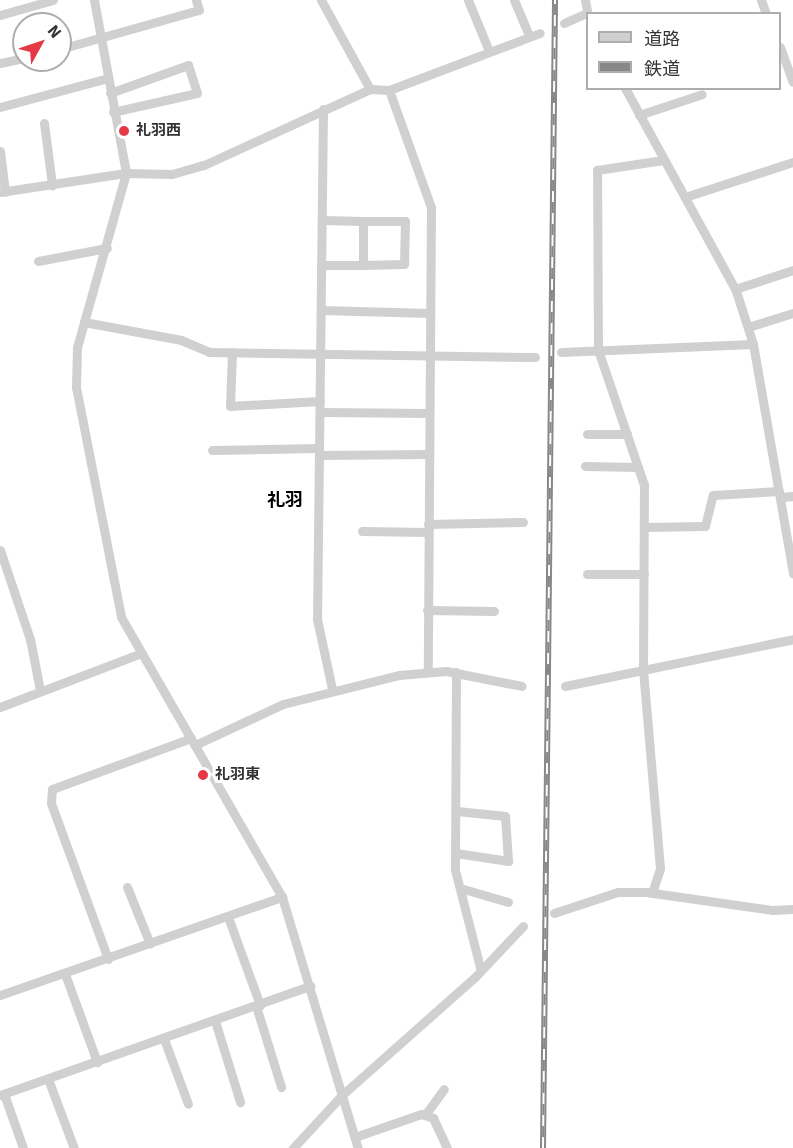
<!DOCTYPE html>
<html>
<head>
<meta charset="utf-8">
<style>
	body { margin:0 }
	#map { position:relative; width:793px; height:1148px; overflow:hidden; background:#fff; font-family:Signika,"Noto Sans JP",sans-serif }
	div>[style] { position:absolute }
	[style*='--x'] { left:calc(var(--x)*1px); top:calc(var(--y)*1px); width:calc(var(--w)*1px); rotate:calc(var(--a)*1deg) }
	.minor>* { height:9px; margin:-4.5px; padding:0 4.5px; transform-origin:4.5px; border-radius:4.5px; background:#d0d0d0 }
	.rail>* { height:6px; margin-top:-3px; transform-origin:0; background:repeating-linear-gradient(90deg,#fff 0 11px,#888 0 22px); box-sizing:border-box; border-block:2px solid #888 }
	.dots>* { width:16px; height:16px; translate:-50% -50%; box-sizing:border-box; border:3px solid #fff; border-radius:50% }
	span { translate:-50% -50%; white-space:nowrap; text-align:center; line-height:1.15; -webkit-text-stroke:6px #fff; paint-order:stroke }
	.poi-label { font-size:15px; color:#333; font-weight:700 }
	.left { translate:0 -50%; text-align:left }
	.quarter-label { font-size:18px; color:#000; font-weight:700 }
	.legend { position:absolute; left:586px; top:12px; width:195px; height:78px; box-sizing:border-box; background:#fff; border:2px solid #adadad; margin:0; padding:8px 10px; list-style:none; font-size:18px; color:#333 }
	.legend li { display:flex; align-items:center; gap:12px; height:30px }
	.legend b { width:30px; border:2px solid #adadad }
	.north { position:absolute; left:12px; top:12px; width:60px; height:60px; box-sizing:border-box; background:#fff; border:2px solid #adadad; border-radius:50%; rotate:50deg; font-size:16px; font-weight:700; line-height:24px; text-align:center; color:#333 }
	.north::after { content:''; display:block; margin:auto; width:21px; height:27px; background:#e63946; clip-path:polygon(50% 0,100% 100%,50% 72%,0 100%) }
</style>
</head>
<body>
<div id="map">
	<div class="minor">
		<div style="--x:94;--y:0;--w:176;--a:79.5"></div>
		<div style="--x:126;--y:173;--w:181;--a:105.7"></div>
		<div style="--x:77;--y:347;--w:40;--a:91.4"></div>
		<div style="--x:76;--y:387;--w:234;--a:78.9"></div>
		<div style="--x:121;--y:617;--w:323;--a:60.1"></div>
		<div style="--x:282;--y:897;--w:262;--a:73.2"></div>
		<div style="--x:321;--y:0;--w:102;--a:61.2"></div>
		<div style="--x:468;--y:0;--w:55;--a:67.6"></div>
		<div style="--x:514;--y:0;--w:39;--a:67"></div>
		<div style="--x:585;--y:0;--w:15;--a:79"></div>
		<div style="--x:761;--y:0;--w:15;--a:70"></div>
		<div style="--x:0;--y:15;--w:55;--a:-15.8"></div>
		<div style="--x:564;--y:23;--w:24;--a:-24"></div>
		<div style="--x:780;--y:47;--w:37;--a:70"></div>
		<div style="--x:60;--y:49;--w:144;--a:-15.7"></div>
		<div style="--x:199;--y:10;--w:10;--a:-107"></div>
		<div style="--x:0;--y:63;--w:25;--a:-12"></div>
		<div style="--x:625;--y:88;--w:231;--a:61.3"></div>
		<div style="--x:736;--y:291;--w:56;--a:72.2"></div>
		<div style="--x:753;--y:344;--w:233;--a:80.1"></div>
		<div style="--x:389;--y:90;--w:124;--a:70.3"></div>
		<div style="--x:431;--y:207;--w:464;--a:90.4"></div>
		<div style="--x:110;--y:93;--w:83;--a:-19.7"></div>
		<div style="--x:188;--y:65;--w:29;--a:72"></div>
		<div style="--x:197;--y:93;--w:86;--a:167.3"></div>
		<div style="--x:0;--y:107;--w:112;--a:-15"></div>
		<div style="--x:323;--y:109;--w:510;--a:90.67"></div>
		<div style="--x:317;--y:619;--w:72;--a:77.9"></div>
		<div style="--x:639;--y:115;--w:66;--a:-18.4"></div>
		<div style="--x:44;--y:123;--w:63;--a:82.6"></div>
		<div style="--x:0;--y:151;--w:41;--a:83"></div>
		<div style="--x:0;--y:192;--w:127;--a:-8.6"></div>
		<div style="--x:126;--y:173;--w:46;--a:1.2"></div>
		<div style="--x:172;--y:174;--w:33;--a:-16"></div>
		<div style="--x:204;--y:165;--w:183;--a:-24.6"></div>
		<div style="--x:370;--y:89;--w:19;--a:3"></div>
		<div style="--x:389;--y:90;--w:161;--a:-20.7"></div>
		<div style="--x:685;--y:197;--w:114;--a:-18"></div>
		<div style="--x:322;--y:220;--w:41;--a:1.4"></div>
		<div style="--x:38;--y:261;--w:70;--a:-10.7"></div>
		<div style="--x:321;--y:265;--w:42;--a:0"></div>
		<div style="--x:363;--y:265;--w:41;--a:-1.4"></div>
		<div style="--x:404;--y:264;--w:43;--a:-88.7"></div>
		<div style="--x:405;--y:221;--w:42;--a:180"></div>
		<div style="--x:363;--y:221;--w:44;--a:90"></div>
		<div style="--x:735;--y:289;--w:61;--a:-18.1"></div>
		<div style="--x:321;--y:310;--w:109;--a:1.6"></div>
		<div style="--x:84;--y:322;--w:99;--a:10.5"></div>
		<div style="--x:181;--y:340;--w:30;--a:23"></div>
		<div style="--x:209;--y:352;--w:326;--a:0.9"></div>
		<div style="--x:748;--y:327;--w:47;--a:-17.3"></div>
		<div style="--x:232;--y:352;--w:54;--a:92.1"></div>
		<div style="--x:230;--y:406;--w:90;--a:-3.2"></div>
		<div style="--x:561;--y:352;--w:192;--a:-2.4"></div>
		<div style="--x:320;--y:412;--w:109;--a:0.5"></div>
		<div style="--x:587;--y:434;--w:40;--a:0"></div>
		<div style="--x:212;--y:450;--w:107;--a:-1.1"></div>
		<div style="--x:319;--y:455;--w:110;--a:-0.5"></div>
		<div style="--x:585;--y:466;--w:53;--a:1.1"></div>
		<div style="--x:780;--y:497;--w:13;--a:-4"></div>
		<div style="--x:428;--y:524;--w:95;--a:-1.2"></div>
		<div style="--x:644;--y:527;--w:61;--a:-0.9"></div>
		<div style="--x:705;--y:526;--w:32;--a:-76"></div>
		<div style="--x:713;--y:495;--w:66;--a:-3.5"></div>
		<div style="--x:362;--y:531;--w:66;--a:0.9"></div>
		<div style="--x:0;--y:550;--w:94;--a:71.4"></div>
		<div style="--x:30;--y:639;--w:52;--a:78.9"></div>
		<div style="--x:587;--y:574;--w:57;--a:0"></div>
		<div style="--x:427;--y:610;--w:67;--a:0.9"></div>
		<div style="--x:456;--y:672;--w:198;--a:90.3"></div>
		<div style="--x:455;--y:870;--w:104;--a:75.6"></div>
		<div style="--x:565;--y:686;--w:233;--a:-11.6"></div>
		<div style="--x:0;--y:707;--w:149;--a:-20.9"></div>
		<div style="--x:195;--y:745;--w:97;--a:-25"></div>
		<div style="--x:283;--y:704;--w:120;--a:-14"></div>
		<div style="--x:399;--y:675;--w:47;--a:-4.9"></div>
		<div style="--x:446;--y:671;--w:77;--a:11.2"></div>
		<div style="--x:456;--y:853;--w:53;--a:8.7"></div>
		<div style="--x:508;--y:861;--w:45;--a:-93.8"></div>
		<div style="--x:505;--y:816;--w:48;--a:-174.1"></div>
		<div style="--x:127;--y:887;--w:61;--a:68"></div>
		<div style="--x:460;--y:888;--w:50;--a:16.3"></div>
		<div style="--x:652;--y:893;--w:26;--a:-72"></div>
		<div style="--x:660;--y:868;--w:199;--a:-94.9"></div>
		<div style="--x:643;--y:670;--w:185;--a:-89.7"></div>
		<div style="--x:644;--y:485;--w:143;--a:-108.8"></div>
		<div style="--x:598;--y:350;--w:180;--a:-90.3"></div>
		<div style="--x:597;--y:170;--w:67;--a:-8.6"></div>
		<div style="--x:554;--y:913;--w:67;--a:-18.2"></div>
		<div style="--x:618;--y:892;--w:28;--a:0"></div>
		<div style="--x:646;--y:892;--w:127;--a:8.1"></div>
		<div style="--x:772;--y:910;--w:21;--a:-3"></div>
		<div style="--x:228;--y:917;--w:94;--a:70"></div>
		<div style="--x:108;--y:959;--w:166;--a:-110.1"></div>
		<div style="--x:51;--y:803;--w:14;--a:-86"></div>
		<div style="--x:52;--y:789;--w:148;--a:-20.1"></div>
		<div style="--x:65;--y:974;--w:94;--a:70"></div>
		<div style="--x:0;--y:995;--w:299;--a:-19.2"></div>
		<div style="--x:256;--y:1006;--w:85;--a:72.8"></div>
		<div style="--x:215;--y:1021;--w:85;--a:72.8"></div>
		<div style="--x:164;--y:1039;--w:69;--a:69.7"></div>
		<div style="--x:48;--y:1079;--w:74;--a:69.4"></div>
		<div style="--x:4;--y:1094;--w:57;--a:70.6"></div>
		<div style="--x:0;--y:1095;--w:329;--a:-19.4"></div>
		<div style="--x:425;--y:1115;--w:32;--a:-54"></div>
		<div style="--x:355;--y:1137;--w:70;--a:-19.2"></div>
		<div style="--x:421;--y:1114;--w:13;--a:18"></div>
		<div style="--x:433;--y:1118;--w:33;--a:65"></div>
		<div style="--x:293;--y:1148;--w:72;--a:-47.2"></div>
		<div style="--x:342;--y:1095;--w:178;--a:-41.6"></div>
		<div style="--x:475;--y:977;--w:70;--a:-46.7"></div>
	</div>
	<div class="rail">
		<div style="--x:543;--y:1148;--w:1148;--a:-89.4"></div>
	</div>
	<div class="dots">
		<div style="left:124px;top:131px;background:#e63946"></div>
		<div style="left:203px;top:775px;background:#e63946"></div>
	</div>
	<div class="poi-label">
		<span class="left" style="left:136px;top:131px">礼羽西</span>
		<span class="left" style="left:215px;top:775px">礼羽東</span>
	</div>
	<div class="quarter-label">
		<span style="left:285px;top:500px">礼羽</span>
	</div>
	<ul class="legend">
	<li><b style="height:8px;background:#d0d0d0"></b>道路</li>
	<li><b style="height:8px;background:#888"></b>鉄道</li>
	</ul>
	<div class="north">N</div>
</div>
</body>
</html>
